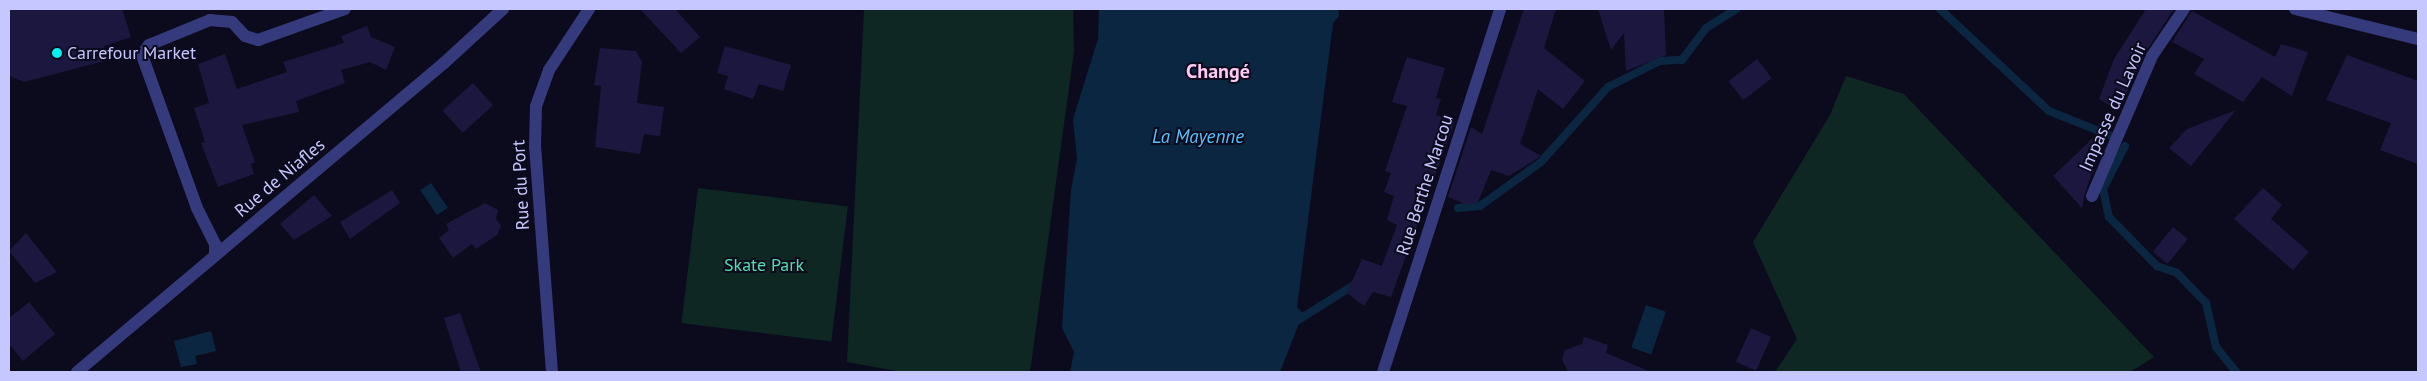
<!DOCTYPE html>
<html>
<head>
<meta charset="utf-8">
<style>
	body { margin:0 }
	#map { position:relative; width:2427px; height:381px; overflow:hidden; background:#0c0b1d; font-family:"PT Sans",sans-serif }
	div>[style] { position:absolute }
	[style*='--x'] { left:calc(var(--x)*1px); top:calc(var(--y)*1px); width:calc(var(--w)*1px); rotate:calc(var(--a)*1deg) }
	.green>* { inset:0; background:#0e2723; transform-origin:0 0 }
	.water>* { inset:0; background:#0b2641; transform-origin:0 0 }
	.stream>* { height:8px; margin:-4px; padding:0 4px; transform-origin:4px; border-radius:4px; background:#0b2641 }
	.building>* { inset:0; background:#1b173e; transform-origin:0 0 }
	.minor>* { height:12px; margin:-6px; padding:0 6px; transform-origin:6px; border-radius:6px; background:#353a7c }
	.dots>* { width:14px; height:14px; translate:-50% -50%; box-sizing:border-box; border:2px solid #0c0b1d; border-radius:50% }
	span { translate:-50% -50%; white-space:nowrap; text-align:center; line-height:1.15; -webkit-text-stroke:4px #0c0b1d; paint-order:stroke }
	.poi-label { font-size:18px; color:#c7c7ff }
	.left { translate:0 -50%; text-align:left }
	.street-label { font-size:18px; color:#c7c7ff }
	.park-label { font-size:18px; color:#53dfad }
	.water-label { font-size:19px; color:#55c2ff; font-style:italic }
	.quarter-label { font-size:20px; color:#ffc9f1; font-weight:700 }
	.frame { position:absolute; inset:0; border:10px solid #c7c7ff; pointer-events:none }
</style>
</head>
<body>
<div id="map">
	<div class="green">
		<div style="clip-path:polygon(864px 9px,1073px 9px,1074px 51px,1030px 372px,902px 372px,847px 362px)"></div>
		<div style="clip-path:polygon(1846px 76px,1904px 94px,2154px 357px,2130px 372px,1775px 372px,1797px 339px,1753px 242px,1830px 115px)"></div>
		<div style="left:698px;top:188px;width:151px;height:136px;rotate:7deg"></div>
	</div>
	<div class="water">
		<div style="clip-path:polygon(1099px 9px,1338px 9px,1339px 16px,1333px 23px,1297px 307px,1303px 313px,1280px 372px,1070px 372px,1074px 352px,1062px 328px,1071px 190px,1077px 159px,1073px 119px,1098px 39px)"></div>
		<div style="left:431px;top:183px;width:30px;height:13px;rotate:56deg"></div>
		<div style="left:1646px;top:305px;width:21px;height:45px;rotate:19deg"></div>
		<div style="clip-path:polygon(211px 331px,216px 351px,195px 356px,197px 364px,181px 367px,174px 341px)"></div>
	</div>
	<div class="stream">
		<div style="--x:1940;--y:9;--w:149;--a:43.1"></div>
		<div style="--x:2049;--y:111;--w:65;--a:21.8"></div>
		<div style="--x:2125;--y:146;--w:48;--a:117.1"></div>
		<div style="--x:2103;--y:189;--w:29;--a:78"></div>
		<div style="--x:2109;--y:217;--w:69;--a:45.6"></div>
		<div style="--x:2157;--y:266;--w:21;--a:19"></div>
		<div style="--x:2177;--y:273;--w:42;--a:46"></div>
		<div style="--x:2206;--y:303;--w:45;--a:77.2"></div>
		<div style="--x:2216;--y:347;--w:32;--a:51"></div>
		<div style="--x:1458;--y:208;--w:22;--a:-5"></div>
		<div style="--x:1480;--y:206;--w:75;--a:-35.8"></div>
		<div style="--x:1541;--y:162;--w:101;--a:-48.2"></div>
		<div style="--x:1608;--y:87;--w:58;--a:-26.6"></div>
		<div style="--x:1660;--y:61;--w:22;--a:-3"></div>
		<div style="--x:1682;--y:60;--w:40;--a:-53"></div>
		<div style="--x:1706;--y:28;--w:36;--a:-32"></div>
		<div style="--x:1292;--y:324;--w:77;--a:-32.2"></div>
	</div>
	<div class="building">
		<div style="clip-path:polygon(9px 9px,122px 9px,131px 37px,104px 46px,108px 60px,24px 82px,9px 76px)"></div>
		<div style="clip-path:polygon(640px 9px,675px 9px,700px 37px,681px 53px)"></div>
		<div style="clip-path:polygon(1524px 9px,1556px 9px,1544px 48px,1585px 81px,1563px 109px,1538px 89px,1520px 144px,1541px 156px,1509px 176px,1491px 170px,1478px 202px,1467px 205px,1448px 197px,1471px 127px,1482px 134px)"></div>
		<div style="clip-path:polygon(1598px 9px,1664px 9px,1666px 55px,1626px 71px,1624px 33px,1611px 50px)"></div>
		<div style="clip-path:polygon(2146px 9px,2174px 9px,2145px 53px,2119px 111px,2099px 99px,2114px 59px)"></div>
		<div style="clip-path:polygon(2192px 11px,2275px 57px,2281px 44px,2308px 52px,2292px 96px,2262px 77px,2243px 102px,2194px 74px,2204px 59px,2172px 42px)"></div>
		<div style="clip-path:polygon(367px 26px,371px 37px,395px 47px,386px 70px,370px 62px,341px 70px,345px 83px,296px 101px,299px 112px,242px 125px,255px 162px,251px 164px,254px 174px,218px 187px,201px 143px,205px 142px,194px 108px,209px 103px,198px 64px,225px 54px,237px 89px,287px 72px,283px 62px,344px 43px,341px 36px)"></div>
		<div style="clip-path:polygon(725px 46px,791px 65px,783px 91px,759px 84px,753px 99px,724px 89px,728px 76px,717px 73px)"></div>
		<div style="clip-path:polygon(600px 48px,636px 51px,642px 62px,637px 103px,664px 107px,660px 136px,644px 134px,640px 154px,595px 147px,601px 86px,594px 85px)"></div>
		<div style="clip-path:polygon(2347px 55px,2418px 81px,2418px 164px,2380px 150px,2391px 123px,2326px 100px)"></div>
		<div style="clip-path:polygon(1407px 57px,1445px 68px,1436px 98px,1441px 99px,1436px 115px,1455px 121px,1391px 297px,1373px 292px,1364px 306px,1347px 293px,1362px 259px,1382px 266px,1397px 225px,1387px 220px,1394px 196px,1384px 192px,1391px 173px,1385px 171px,1407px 106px,1392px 102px)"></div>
		<div style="left:1757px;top:59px;width:24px;height:36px;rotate:52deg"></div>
		<div style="left:473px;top:83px;width:30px;height:41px;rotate:48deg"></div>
		<div style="clip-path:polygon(2236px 110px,2191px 166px,2169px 148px,2187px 129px)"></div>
		<div style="clip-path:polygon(2111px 121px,2085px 193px,2082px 208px,2053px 176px)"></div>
		<div style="clip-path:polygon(2263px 188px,2282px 205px,2271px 219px,2309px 252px,2293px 270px,2234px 219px)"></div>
		<div style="clip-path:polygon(392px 190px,400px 203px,350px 239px,340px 222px)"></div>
		<div style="clip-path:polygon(314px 195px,332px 216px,294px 240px,280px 224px)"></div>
		<div style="clip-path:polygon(485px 203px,498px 210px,496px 219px,501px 226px,497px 235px,476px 249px,472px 244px,453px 258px,439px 238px,449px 230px,446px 224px)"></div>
		<div style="left:2173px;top:227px;width:19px;height:32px;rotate:39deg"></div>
		<div style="clip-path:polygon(26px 233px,57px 272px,35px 283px,9px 251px)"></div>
		<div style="clip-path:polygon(29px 302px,55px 334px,23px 361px,9px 344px,9px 318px)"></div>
		<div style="clip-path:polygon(460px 313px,481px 372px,461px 372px,444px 318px)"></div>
		<div style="left:1751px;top:328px;width:22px;height:37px;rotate:24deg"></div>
		<div style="clip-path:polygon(1584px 337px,1608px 345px,1606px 353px,1651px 372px,1568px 372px,1562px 359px,1565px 350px,1582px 344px)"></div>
	</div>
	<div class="minor">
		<div style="--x:2295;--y:9;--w:127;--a:13.7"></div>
		<div style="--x:2092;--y:196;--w:152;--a:-66.8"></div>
		<div style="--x:2152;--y:56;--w:57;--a:-55.8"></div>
		<div style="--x:215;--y:255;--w:11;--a:-90"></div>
		<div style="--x:215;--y:244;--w:40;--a:-116.6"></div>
		<div style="--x:197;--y:208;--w:163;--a:-109.8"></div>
		<div style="--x:142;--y:55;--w:12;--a:-55"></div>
		<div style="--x:149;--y:45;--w:66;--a:-22.3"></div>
		<div style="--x:210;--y:20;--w:22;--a:5"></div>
		<div style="--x:232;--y:22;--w:19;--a:47"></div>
		<div style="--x:245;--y:36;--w:14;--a:17"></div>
		<div style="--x:258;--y:40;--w:92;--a:-19.6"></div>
		<div style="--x:77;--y:372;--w:480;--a:-40.1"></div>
		<div style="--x:444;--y:63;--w:80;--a:-42.5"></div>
		<div style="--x:552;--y:372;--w:226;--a:-94.3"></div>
		<div style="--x:535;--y:147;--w:41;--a:-88.6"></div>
		<div style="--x:536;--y:106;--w:38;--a:-70"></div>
		<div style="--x:549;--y:70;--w:73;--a:-56.7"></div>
		<div style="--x:1383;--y:372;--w:381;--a:-72.1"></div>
	</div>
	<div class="dots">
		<div style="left:57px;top:53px;background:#00f2f1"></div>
	</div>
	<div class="poi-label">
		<span class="left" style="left:67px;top:53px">Carrefour Market</span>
	</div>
	<div class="street-label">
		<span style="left:2113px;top:107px;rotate:-66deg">Impasse du Lavoir</span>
		<span style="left:280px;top:178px;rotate:-40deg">Rue de Niafles</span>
		<span style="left:521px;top:185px;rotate:-93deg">Rue du Port</span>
		<span style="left:1425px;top:185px;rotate:-72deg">Rue Berthe Marcou</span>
	</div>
	<div class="park-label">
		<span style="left:764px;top:265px">Skate Park</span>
	</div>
	<div class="water-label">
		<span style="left:1198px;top:137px">La Mayenne</span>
	</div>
	<div class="quarter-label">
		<span style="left:1218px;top:71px">Changé</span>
	</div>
	<div class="frame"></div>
</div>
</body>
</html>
